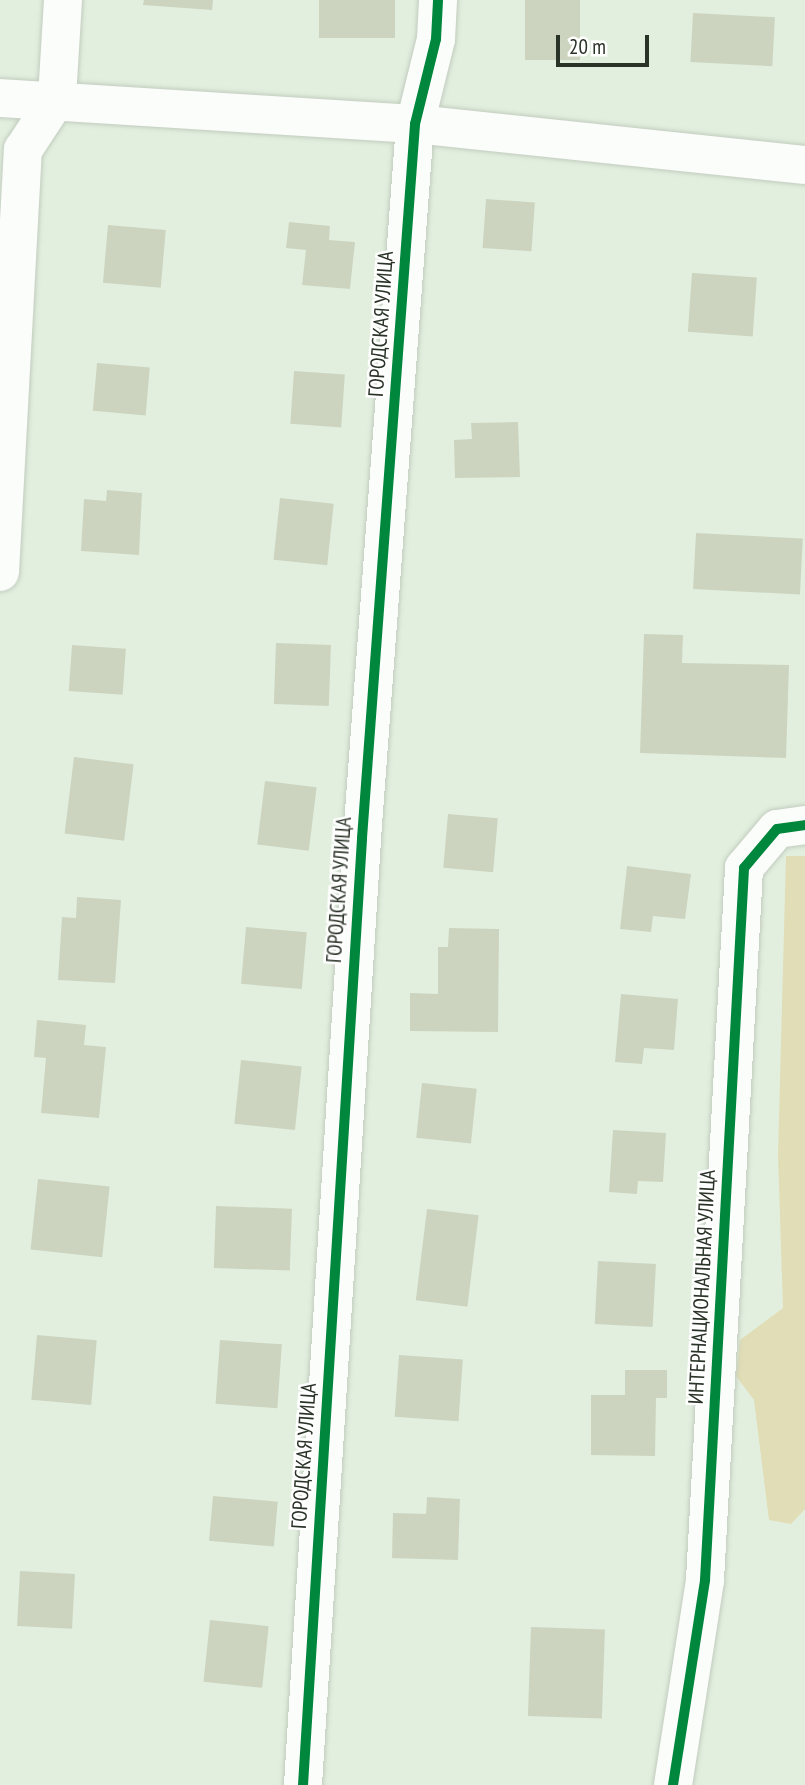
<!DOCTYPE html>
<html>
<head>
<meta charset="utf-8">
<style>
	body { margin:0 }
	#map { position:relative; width:805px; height:1785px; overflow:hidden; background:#e2efdf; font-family:"PT Sans Narrow",sans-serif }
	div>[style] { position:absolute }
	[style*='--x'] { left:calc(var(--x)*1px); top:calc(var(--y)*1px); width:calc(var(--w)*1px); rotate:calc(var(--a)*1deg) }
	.green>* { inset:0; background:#e1ddb6 }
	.building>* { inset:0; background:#ccd4bf; transform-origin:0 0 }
	.roads { filter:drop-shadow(0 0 2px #c2ccbf) drop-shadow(0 0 2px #c2ccbf) }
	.minor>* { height:38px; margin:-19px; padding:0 19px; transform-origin:19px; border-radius:19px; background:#fbfdfa }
	.cycleway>* { height:10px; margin:-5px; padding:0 5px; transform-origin:5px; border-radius:5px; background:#00873e }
	span { translate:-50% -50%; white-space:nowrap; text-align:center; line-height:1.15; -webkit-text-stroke:5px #fff; paint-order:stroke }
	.street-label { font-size:21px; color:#2a3327 }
	.scale { position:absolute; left:556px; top:35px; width:93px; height:32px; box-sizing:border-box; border:4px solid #2a3327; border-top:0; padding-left:9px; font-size:21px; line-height:24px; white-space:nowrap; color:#2a3327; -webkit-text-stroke:5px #fff; paint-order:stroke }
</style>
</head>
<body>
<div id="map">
	<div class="green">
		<div style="clip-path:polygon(786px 856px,805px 856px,805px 1509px,791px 1524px,769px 1520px,754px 1400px,736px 1376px,740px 1340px,783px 1308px,778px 1155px)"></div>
	</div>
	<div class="building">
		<div style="clip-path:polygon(144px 0,213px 0,212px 10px,143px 5px)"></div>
		<div style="left:319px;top:0;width:76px;height:38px"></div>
		<div style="left:525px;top:0;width:55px;height:60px"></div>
		<div style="left:693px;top:13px;width:82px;height:49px;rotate:3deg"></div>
		<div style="left:486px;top:199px;width:49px;height:49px;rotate:4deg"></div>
		<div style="clip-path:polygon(289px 222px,330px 226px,329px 240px,355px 242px,350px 289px,302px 285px,306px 250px,286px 248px)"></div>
		<div style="left:108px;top:225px;width:58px;height:58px;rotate:5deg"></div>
		<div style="left:692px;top:273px;width:65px;height:59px;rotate:4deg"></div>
		<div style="left:97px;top:363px;width:53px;height:48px;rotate:5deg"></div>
		<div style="left:294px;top:371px;width:51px;height:53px;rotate:4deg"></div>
		<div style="clip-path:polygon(518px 422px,520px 477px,455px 478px,454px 440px,472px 439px,471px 423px)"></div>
		<div style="clip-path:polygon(107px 490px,142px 493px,139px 555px,81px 551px,84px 499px,106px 501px)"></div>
		<div style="left:280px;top:498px;width:54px;height:62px;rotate:6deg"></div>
		<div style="left:696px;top:533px;width:107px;height:56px;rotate:3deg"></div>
		<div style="clip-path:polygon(644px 634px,683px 635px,682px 663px,789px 665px,786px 758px,640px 753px)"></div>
		<div style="left:276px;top:643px;width:55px;height:61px;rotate:2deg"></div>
		<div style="left:72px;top:645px;width:54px;height:46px;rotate:4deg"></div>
		<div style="left:74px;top:757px;width:60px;height:77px;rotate:7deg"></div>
		<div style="left:265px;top:781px;width:52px;height:64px;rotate:7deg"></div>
		<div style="left:448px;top:814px;width:50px;height:54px;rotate:5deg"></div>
		<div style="clip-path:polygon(627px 866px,691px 874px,685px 919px,653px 916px,651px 932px,620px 929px)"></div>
		<div style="clip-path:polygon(77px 897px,121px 900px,115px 983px,58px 980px,62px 917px,76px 918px)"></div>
		<div style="left:246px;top:927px;width:61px;height:57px;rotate:5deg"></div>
		<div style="clip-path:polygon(449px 928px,499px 929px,498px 1032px,410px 1031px,410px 993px,438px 994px,438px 947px,448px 947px)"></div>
		<div style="clip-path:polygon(621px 994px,678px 999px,674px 1050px,644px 1048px,642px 1064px,615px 1062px)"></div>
		<div style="clip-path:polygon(37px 1020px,86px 1025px,84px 1045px,106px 1047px,99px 1118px,41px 1113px,46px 1058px,34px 1057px)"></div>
		<div style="left:241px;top:1060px;width:61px;height:64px;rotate:6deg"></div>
		<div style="left:422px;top:1083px;width:55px;height:55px;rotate:6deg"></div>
		<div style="clip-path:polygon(613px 1130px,666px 1133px,663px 1182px,638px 1181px,637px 1194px,609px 1192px)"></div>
		<div style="left:38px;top:1179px;width:72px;height:71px;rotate:6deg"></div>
		<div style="left:216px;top:1206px;width:76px;height:62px;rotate:2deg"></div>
		<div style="left:427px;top:1209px;width:52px;height:92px;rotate:7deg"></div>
		<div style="left:598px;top:1261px;width:58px;height:63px;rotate:3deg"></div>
		<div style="left:37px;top:1335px;width:60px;height:65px;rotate:5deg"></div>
		<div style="left:220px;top:1340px;width:62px;height:64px;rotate:4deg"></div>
		<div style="left:399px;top:1355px;width:64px;height:62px;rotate:4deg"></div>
		<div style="clip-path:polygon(625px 1370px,667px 1370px,667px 1398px,656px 1398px,655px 1456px,591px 1455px,591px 1395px,625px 1395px)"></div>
		<div style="left:213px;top:1496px;width:65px;height:45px;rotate:5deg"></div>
		<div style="clip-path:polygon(427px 1497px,460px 1499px,458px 1560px,392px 1558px,393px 1513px,426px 1514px)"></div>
		<div style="left:20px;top:1571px;width:55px;height:55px;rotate:3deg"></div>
		<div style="left:210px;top:1620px;width:59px;height:62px;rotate:6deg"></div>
		<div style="left:531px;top:1627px;width:74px;height:89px;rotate:2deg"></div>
	</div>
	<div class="roads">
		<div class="minor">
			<div style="--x:0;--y:98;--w:416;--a:3.6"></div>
			<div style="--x:415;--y:124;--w:392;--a:6"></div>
			<div style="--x:0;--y:572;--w:423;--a:-86.9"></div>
			<div style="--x:23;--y:150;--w:62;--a:-56.8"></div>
			<div style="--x:57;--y:98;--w:98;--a:-86.5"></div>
			<div style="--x:303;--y:1785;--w:949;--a:-86.43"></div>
			<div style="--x:362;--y:838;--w:716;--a:-85.75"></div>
			<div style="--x:415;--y:124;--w:88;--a:-76.1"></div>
			<div style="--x:436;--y:39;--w:39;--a:-87"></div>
			<div style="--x:673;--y:1785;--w:207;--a:-81.1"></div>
			<div style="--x:705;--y:1580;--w:713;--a:-86.86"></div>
			<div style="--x:744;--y:868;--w:51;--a:-49.8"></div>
			<div style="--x:777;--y:829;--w:28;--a:-8"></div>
		</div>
	</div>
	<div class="cycleway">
		<div style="--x:303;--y:1785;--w:949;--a:-86.43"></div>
		<div style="--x:362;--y:838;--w:716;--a:-85.75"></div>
		<div style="--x:415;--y:124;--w:88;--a:-76.1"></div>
		<div style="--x:436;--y:39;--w:39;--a:-87"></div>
		<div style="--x:673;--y:1785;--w:207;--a:-81.1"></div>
		<div style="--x:705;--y:1580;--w:713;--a:-86.86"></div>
		<div style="--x:744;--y:868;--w:51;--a:-49.8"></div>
		<div style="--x:777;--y:829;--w:28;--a:-8"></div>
	</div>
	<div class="street-label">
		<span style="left:381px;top:324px;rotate:-86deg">ГОРОДСКАЯ УЛИЦА</span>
		<span style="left:339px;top:890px;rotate:-86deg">ГОРОДСКАЯ УЛИЦА</span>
		<span style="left:702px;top:1287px;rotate:-87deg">ИНТЕРНАЦИОНАЛЬНАЯ УЛИЦА</span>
		<span style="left:304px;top:1456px;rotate:-86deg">ГОРОДСКАЯ УЛИЦА</span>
	</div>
	<div class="scale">20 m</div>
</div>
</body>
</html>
